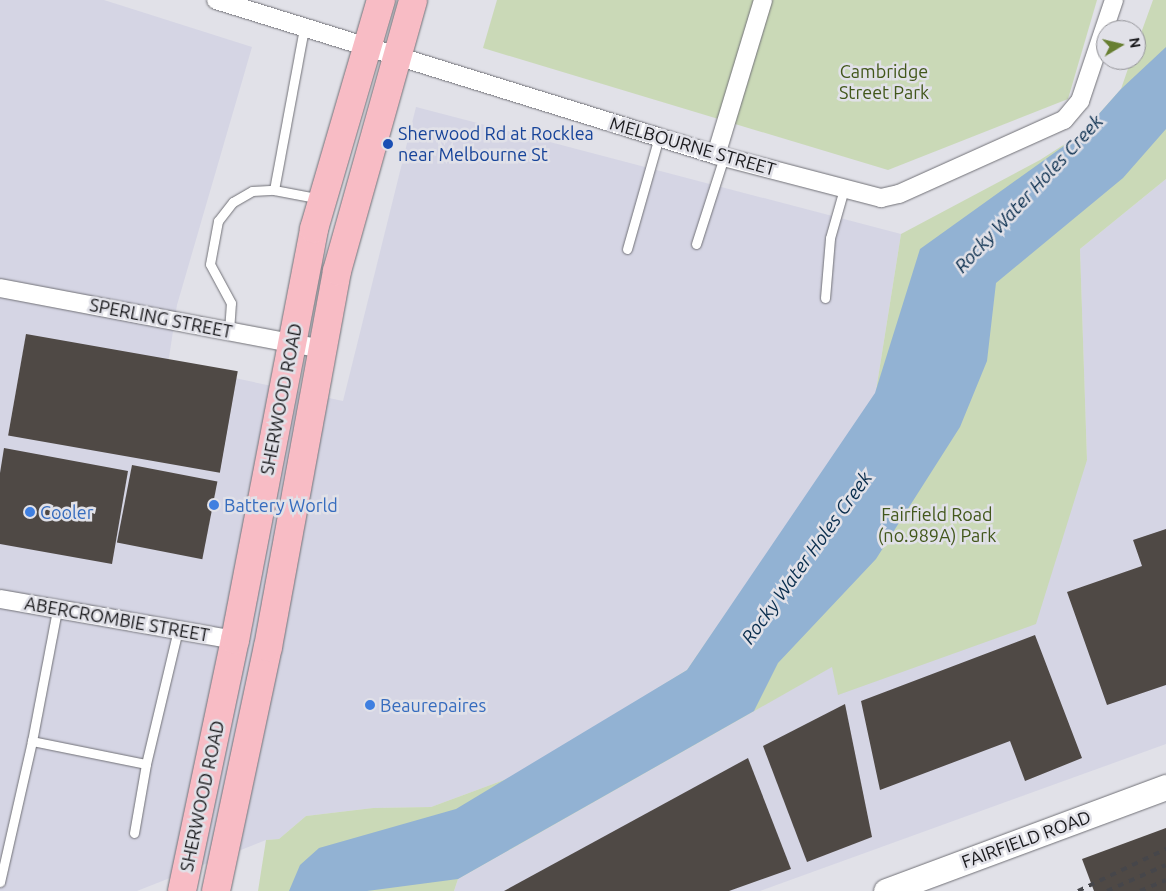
<!DOCTYPE html>
<html>
<head>
<meta charset="utf-8">
<style>
	body { margin:0 }
	#map { position:relative; width:1166px; height:891px; overflow:hidden; background:#e1e1e8; font-family:Ubuntu,sans-serif }
	div>[style] { position:absolute }
	[style*='--x'] { left:calc(var(--x)*1px); top:calc(var(--y)*1px); width:calc(var(--w)*1px); rotate:calc(var(--a)*1deg) }
	.built>* { inset:0; background:#d5d5e4 }
	.green>* { inset:0; background:#cad9b7 }
	.water>* { inset:0; background:#92b2d3 }
	.building>* { inset:0; background:#4f4945; transform-origin:0 0 }
	.roads { filter:drop-shadow(0 0 1px #717177) drop-shadow(0 0 1px #717177) }
	.service>* { height:9px; margin:-4.5px; padding:0 4.5px; transform-origin:4.5px; border-radius:4.5px; background:#fff }
	.minor>* { height:18px; margin:-9px; padding:0 9px; transform-origin:9px; border-radius:9px; background:#fff }
	.secondary>* { height:25px; margin:-12.5px; padding:0 12.5px; transform-origin:12.5px; border-radius:12.5px; background:#fff }
	.primary>* { height:28px; margin:-14px; padding:0 14px; transform-origin:14px; border-radius:14px; background:#f8bcc5 }
	.rail>* { height:4px; margin-top:-2px; transform-origin:0; background:repeating-linear-gradient(90deg,#46464a 0 6px,transparent 0 12px) }
	.dots>* { width:14px; height:14px; translate:-50% -50%; box-sizing:border-box; border:2px solid #e1e1e8; border-radius:50% }
	span { translate:-50% -50%; white-space:nowrap; text-align:center; line-height:1.15; -webkit-text-stroke:5px #e1e1e8; paint-order:stroke }
	.park-label { font-size:18px; color:#42571b }
	.transit-label { font-size:18px; color:#164399 }
	.left { translate:0 -50%; text-align:left }
	.street-label { font-size:18px; color:#18181b }
	.shop-label { font-size:18px; color:#366cbe }
	.water-label { font-size:19px; color:#092d4d; font-style:italic }
	.north { position:absolute; left:1096px; top:20px; width:50px; height:50px; box-sizing:border-box; background:#e1e1e8; border:1px solid #919196; border-radius:50%; rotate:81deg; font-size:14px; font-weight:700; line-height:20px; text-align:center; color:#18181b }
	.north::after { content:''; display:block; margin:auto; width:18px; height:22px; background:#677f31; clip-path:polygon(50% 0,100% 100%,50% 72%,0 100%) }
</style>
</head>
<body>
<div id="map">
	<div class="built">
		<div style="clip-path:polygon(0 0,104px 0,252px 47px,177px 305px,168px 364px,343px 401px,416px 107px,901px 234px,875px 397px,687px 670px,515px 776px,431px 807px,373px 808px,306px 816px,279px 839px,266px 840px,137px 891px,0 891px)"></div>
		<div style="clip-path:polygon(1166px 179px,1166px 744px,760px 891px,454px 891px,458px 879px,833px 666px,838px 694px,1087px 460px,1080px 249px)"></div>
	</div>
	<div class="green">
		<div style="clip-path:polygon(497px 0,1097px 0,1068px 99px,888px 170px,483px 48px)"></div>
		<div style="clip-path:polygon(1153px 0,1166px 0,1166px 179px,1080px 249px,1087px 460px,1036px 624px,838px 695px,832px 667px,458px 879px,454px 891px,258px 891px,266px 840px,279px 839px,306px 816px,373px 808px,431px 807px,515px 776px,687px 670px,875px 397px,901px 234px,1040px 160px,1082px 133px,1121px 89px,1131px 60px,1136px 60px,1136px 47px)"></div>
	</div>
	<div class="water">
		<div style="clip-path:polygon(1166px 47px,1166px 129px,1123px 178px,996px 283px,987px 361px,960px 427px,876px 559px,778px 663px,754px 711px,458px 879px,367px 891px,289px 891px,300px 865px,319px 848px,456px 809px,687px 670px,875px 393px,920px 249px,1082px 133px,1121px 89px)"></div>
	</div>
	<div class="building">
		<div style="left:26px;top:334px;width:215px;height:103px;rotate:10deg"></div>
		<div style="clip-path:polygon(4px 448px,128px 471px,112px 564px,0 544px,0 473px)"></div>
		<div style="left:132px;top:465px;width:87px;height:79px;rotate:11deg"></div>
		<div style="clip-path:polygon(1166px 529px,1166px 685px,1107px 705px,1067px 592px,1142px 566px,1133px 540px)"></div>
		<div style="clip-path:polygon(1035px 635px,1082px 758px,1025px 781px,1010px 741px,880px 790px,861px 701px)"></div>
		<div style="clip-path:polygon(845px 704px,872px 837px,807px 862px,763px 746px)"></div>
		<div style="clip-path:polygon(748px 758px,791px 869px,729px 891px,504px 891px)"></div>
		<div style="clip-path:polygon(1166px 828px,1166px 891px,1094px 891px,1082px 859px)"></div>
	</div>
	<div class="roads">
		<div class="service">
			<div style="--x:274;--y:190;--w:165;--a:-79.5"></div>
			<div style="--x:696;--y:244;--w:91;--a:-72.2"></div>
			<div style="--x:627;--y:249;--w:116;--a:-74.1"></div>
			<div style="--x:825;--y:298;--w:60;--a:-85.2"></div>
			<div style="--x:830;--y:238;--w:51;--a:-74.1"></div>
			<div style="--x:229;--y:331;--w:28;--a:-86"></div>
			<div style="--x:231;--y:303;--w:44;--a:-118.3"></div>
			<div style="--x:210;--y:264;--w:44;--a:-79.5"></div>
			<div style="--x:218;--y:221;--w:24;--a:-52"></div>
			<div style="--x:233;--y:202;--w:22;--a:-30"></div>
			<div style="--x:252;--y:191;--w:22;--a:-3"></div>
			<div style="--x:274;--y:190;--w:48;--a:10.8"></div>
			<div style="--x:57;--y:610;--w:133;--a:100.8"></div>
			<div style="--x:32;--y:741;--w:116;--a:11.4"></div>
			<div style="--x:146;--y:764;--w:138;--a:-76.6"></div>
			<div style="--x:134;--y:833;--w:70;--a:-80.1"></div>
			<div style="--x:0;--y:882;--w:145;--a:-77.2"></div>
		</div>
		<div class="minor">
			<div style="--x:216;--y:0;--w:523;--a:17.22"></div>
			<div style="--x:716;--y:155;--w:171;--a:14.6"></div>
			<div style="--x:881;--y:198;--w:18;--a:-13"></div>
			<div style="--x:899;--y:194;--w:181;--a:-24.2"></div>
			<div style="--x:1064;--y:120;--w:25;--a:-50"></div>
			<div style="--x:1080;--y:101;--w:107;--a:-71.4"></div>
			<div style="--x:716;--y:155;--w:162;--a:-73.1"></div>
			<div style="--x:0;--y:288;--w:328;--a:10.7"></div>
			<div style="--x:0;--y:599;--w:239;--a:9.9"></div>
		</div>
		<div class="secondary">
			<div style="--x:886;--y:891;--w:299;--a:-20.4"></div>
		</div>
		<div class="primary">
			<div style="--x:182;--y:891;--w:257;--a:-78.1"></div>
			<div style="--x:235;--y:640;--w:419;--a:-79.1"></div>
			<div style="--x:314;--y:229;--w:239;--a:-73.7"></div>
			<div style="--x:216;--y:891;--w:249;--a:-78"></div>
			<div style="--x:268;--y:647;--w:382;--a:-79.6"></div>
			<div style="--x:337;--y:271;--w:281;--a:-74.3"></div>
		</div>
	</div>
	<div class="rail">
		<div style="--x:1078;--y:891;--w:98;--a:-25.5"></div>
		<div style="--x:1107;--y:891;--w:64;--a:-23.8"></div>
		<div style="--x:1140;--y:891;--w:28;--a:-23"></div>
	</div>
	<div class="dots">
		<div style="left:388px;top:144px;background:#1a4fb4"></div>
		<div style="left:214px;top:505px;background:#3f7fe0"></div>
		<div style="left:30px;top:512px;background:#3f7fe0"></div>
		<div style="left:370px;top:705px;background:#3f7fe0"></div>
	</div>
	<div class="park-label">
		<span style="left:884px;top:82px">Cambridge<br>Street Park</span>
		<span style="left:937px;top:525px">Fairfield Road<br>(no.989A) Park</span>
	</div>
	<div class="transit-label">
		<span class="left" style="left:398px;top:144px">Sherwood Rd at Rocklea<br>near Melbourne St</span>
	</div>
	<div class="street-label">
		<span style="left:693px;top:146px;rotate:16deg">MELBOURNE STREET</span>
		<span style="left:161px;top:318px;rotate:11deg">SPERLING STREET</span>
		<span style="left:281px;top:399px;rotate:-79deg">SHERWOOD ROAD</span>
		<span style="left:117px;top:619px;rotate:10deg">ABERCROMBIE STREET</span>
		<span style="left:202px;top:796px;rotate:-78deg">SHERWOOD ROAD</span>
		<span style="left:1026px;top:839px;rotate:-20deg">FAIRFIELD ROAD</span>
	</div>
	<div class="shop-label">
		<span class="left" style="left:224px;top:505px">Battery World</span>
		<span class="left" style="left:40px;top:512px">Cooler</span>
		<span class="left" style="left:380px;top:705px">Beaurepaires</span>
	</div>
	<div class="water-label">
		<span style="left:1029px;top:194px;rotate:-47deg">Rocky Water Holes Creek</span>
		<span style="left:807px;top:558px;rotate:-54deg">Rocky Water Holes Creek</span>
	</div>
	<div class="north">N</div>
</div>
</body>
</html>
